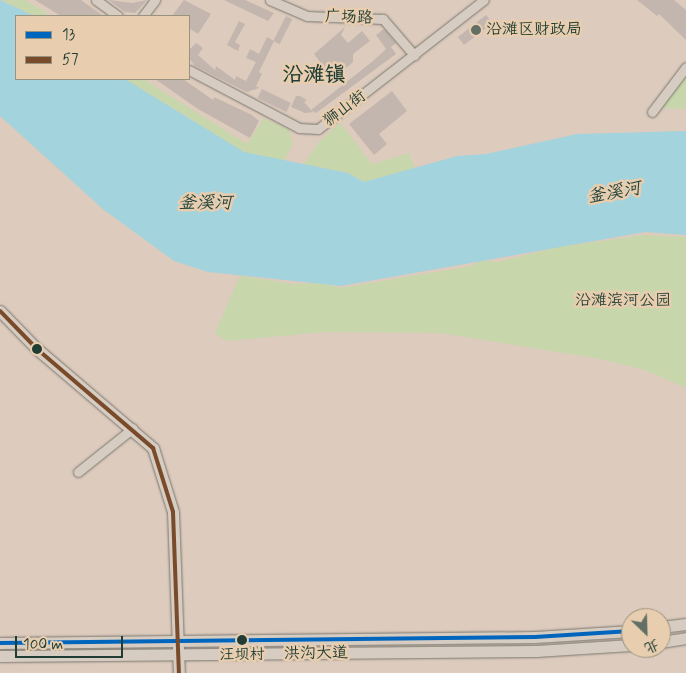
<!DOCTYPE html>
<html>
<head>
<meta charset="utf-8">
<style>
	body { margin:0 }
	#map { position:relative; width:686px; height:673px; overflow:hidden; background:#ddcbbd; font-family:Mynerve,"LXGW WenKai TC",sans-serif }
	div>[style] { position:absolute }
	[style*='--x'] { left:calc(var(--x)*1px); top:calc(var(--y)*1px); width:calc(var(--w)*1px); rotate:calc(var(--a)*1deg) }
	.green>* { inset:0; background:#c7d6ab }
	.water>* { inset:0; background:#a3d3dc }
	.building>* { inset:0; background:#c3b6ae; transform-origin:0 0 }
	.roads { filter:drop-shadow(0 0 1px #7a776f) drop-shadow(0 0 1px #7a776f) }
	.minor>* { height:9px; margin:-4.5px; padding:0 4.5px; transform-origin:4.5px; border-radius:4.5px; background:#d6ccc1 }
	.major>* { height:11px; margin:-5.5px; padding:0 5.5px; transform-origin:5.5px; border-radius:5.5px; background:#d6ccc1 }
	.bus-1>* { height:4px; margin:-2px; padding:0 2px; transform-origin:2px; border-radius:2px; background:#0065bd }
	.bus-2>* { height:4px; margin:-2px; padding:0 2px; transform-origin:2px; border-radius:2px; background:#7a4b2a }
	.dots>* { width:14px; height:14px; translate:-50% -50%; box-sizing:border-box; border:2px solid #e8cdaf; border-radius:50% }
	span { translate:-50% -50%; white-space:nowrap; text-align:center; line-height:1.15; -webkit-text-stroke:5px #e8cdaf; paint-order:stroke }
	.bus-label { font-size:15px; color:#1f3d34 }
	.street-label { font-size:16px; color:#1f3d34 }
	.poi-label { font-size:16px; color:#1f3d34 }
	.left { translate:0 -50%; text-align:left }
	.park-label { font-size:16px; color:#264539 }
	.water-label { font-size:18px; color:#24453d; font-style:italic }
	.district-label { font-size:21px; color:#1f3d34; font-weight:700 }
	.legend { position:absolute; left:15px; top:15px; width:175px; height:65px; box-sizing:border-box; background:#e8cdaf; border:1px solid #98937e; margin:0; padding:6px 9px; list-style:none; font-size:15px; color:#1f3d34 }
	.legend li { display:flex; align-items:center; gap:10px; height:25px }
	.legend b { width:25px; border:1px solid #98937e }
	.north { position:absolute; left:621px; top:608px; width:50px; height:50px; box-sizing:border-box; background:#e8cdaf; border:1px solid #98937e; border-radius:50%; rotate:156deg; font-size:14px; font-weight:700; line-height:20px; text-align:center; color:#1f3d34 }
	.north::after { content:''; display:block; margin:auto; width:18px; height:22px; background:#626f64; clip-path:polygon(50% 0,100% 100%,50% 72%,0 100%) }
	.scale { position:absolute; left:15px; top:636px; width:108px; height:22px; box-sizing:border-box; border:2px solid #1f3d34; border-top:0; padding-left:6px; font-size:15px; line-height:18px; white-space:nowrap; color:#1f3d34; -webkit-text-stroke:4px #e8cdaf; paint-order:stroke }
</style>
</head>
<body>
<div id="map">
	<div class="green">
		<div style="clip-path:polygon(2px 0,25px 0,51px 16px,34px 16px)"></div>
		<div style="clip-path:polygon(686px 74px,686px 109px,659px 108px)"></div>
		<div style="clip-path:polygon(125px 79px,143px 79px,247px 144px,264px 118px,289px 130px,293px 144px,284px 161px,244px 152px)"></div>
		<div style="clip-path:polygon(340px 123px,372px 164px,409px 153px,415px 168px,364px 182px,348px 173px,304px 164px,319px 142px)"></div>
		<div style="clip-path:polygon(644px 235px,686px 237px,686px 388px,645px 370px,595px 358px,440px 333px,325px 332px,226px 341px,215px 333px,240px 276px,294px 284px,323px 283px,340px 288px,472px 266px,481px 260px,497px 262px,558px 247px)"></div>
	</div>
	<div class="water">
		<div style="clip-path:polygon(0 0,34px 16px,16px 16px,16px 79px,125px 79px,244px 152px,348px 173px,364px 182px,457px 156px,486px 154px,577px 134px,686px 131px,686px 235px,645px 232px,341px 286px,208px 272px,174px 261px,104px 210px,0 116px)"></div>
	</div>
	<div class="building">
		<div style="clip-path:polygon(35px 0,81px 0,103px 16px,61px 16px)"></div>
		<div style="clip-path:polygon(109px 0,132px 3px,147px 0,135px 13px,125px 12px)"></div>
		<div style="clip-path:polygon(184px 0,211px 14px,198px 34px,189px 28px,189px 16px,172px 16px)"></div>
		<div style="clip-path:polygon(224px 0,245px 0,274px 13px,268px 21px)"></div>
		<div style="clip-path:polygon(637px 0,674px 0,686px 10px,686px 40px,659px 14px,657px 16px)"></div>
		<div style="clip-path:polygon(486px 15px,495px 26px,488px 31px,486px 28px,464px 45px,458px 37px)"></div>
		<div style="left:286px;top:16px;width:7px;height:28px;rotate:27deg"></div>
		<div style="clip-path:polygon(239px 21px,245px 24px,235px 42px,240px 45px,238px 51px,227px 45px)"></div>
		<div style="clip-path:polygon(345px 27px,341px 35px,348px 43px,362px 31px,370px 41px,353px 54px,353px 62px,333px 79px,314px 54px)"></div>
		<div style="clip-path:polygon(384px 29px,396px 43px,391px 47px,396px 54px,316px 113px,311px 110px,313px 112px,305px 113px,291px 107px,296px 96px,300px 96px,307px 100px,304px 102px,311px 110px,373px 61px,386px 49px,376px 35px)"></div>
		<div style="clip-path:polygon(267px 37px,274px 41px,259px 72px,262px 74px,256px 86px,259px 88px,247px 92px,195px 66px,189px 58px,189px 50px,196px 43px,203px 48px,198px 55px,215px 70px,216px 66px,235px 80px,236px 76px,246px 81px,256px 62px,246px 58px,250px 49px,259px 54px)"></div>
		<div style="clip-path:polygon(155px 79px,183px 79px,213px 100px,214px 97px,252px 115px,259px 121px,250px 138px,198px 109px)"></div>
		<div style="left:262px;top:89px;width:32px;height:10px;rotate:26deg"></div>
		<div style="clip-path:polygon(392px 91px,407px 111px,379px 134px,387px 144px,374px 155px,349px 124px)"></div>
	</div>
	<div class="roads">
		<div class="minor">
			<div style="--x:96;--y:0;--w:27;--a:36"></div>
			<div style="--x:270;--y:0;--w:40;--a:23.4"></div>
			<div style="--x:307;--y:16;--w:76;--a:2.3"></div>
			<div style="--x:383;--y:19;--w:48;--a:49.3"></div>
			<div style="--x:143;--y:16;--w:20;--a:-53"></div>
			<div style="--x:189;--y:70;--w:124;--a:27.8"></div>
			<div style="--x:299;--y:128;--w:19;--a:3"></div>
			<div style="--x:318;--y:129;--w:210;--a:-37.9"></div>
			<div style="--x:652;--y:112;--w:56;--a:-52.9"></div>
			<div style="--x:78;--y:472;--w:70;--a:-38.7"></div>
		</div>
		<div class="major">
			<div style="--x:0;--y:311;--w:53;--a:45.8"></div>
			<div style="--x:37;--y:349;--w:153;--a:40.5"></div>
			<div style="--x:153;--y:448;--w:67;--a:72.6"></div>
			<div style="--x:173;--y:512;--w:161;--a:87.9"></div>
			<div style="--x:661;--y:627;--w:25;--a:-7"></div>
			<div style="--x:661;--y:642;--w:25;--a:-9"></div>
			<div style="--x:0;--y:643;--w:535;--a:-0.64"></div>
			<div style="--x:535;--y:637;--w:96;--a:-3.6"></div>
			<div style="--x:0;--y:656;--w:536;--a:-0.53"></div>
			<div style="--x:536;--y:651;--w:95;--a:-3.6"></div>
		</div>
	</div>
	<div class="bus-1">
		<div style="--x:0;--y:643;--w:535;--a:-0.64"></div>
		<div style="--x:535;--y:637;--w:96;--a:-3.6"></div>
	</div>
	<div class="bus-2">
		<div style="--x:0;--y:311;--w:53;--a:45.8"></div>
		<div style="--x:37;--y:349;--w:153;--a:40.5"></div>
		<div style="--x:153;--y:448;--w:67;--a:72.6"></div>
		<div style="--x:173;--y:512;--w:161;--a:87.9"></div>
	</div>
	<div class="dots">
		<div style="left:476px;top:30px;background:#626f64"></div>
		<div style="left:37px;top:349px;background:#1f3d34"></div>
		<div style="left:242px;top:640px;background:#1f3d34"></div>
	</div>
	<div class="bus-label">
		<span style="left:242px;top:656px">汪坝村</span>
	</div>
	<div class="street-label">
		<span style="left:349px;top:18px;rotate:2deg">广场路</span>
		<span style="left:345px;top:109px;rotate:-37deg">狮山街</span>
		<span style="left:316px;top:654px;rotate:-1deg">洪沟大道</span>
	</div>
	<div class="poi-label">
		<span class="left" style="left:486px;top:30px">沿滩区财政局</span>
	</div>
	<div class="park-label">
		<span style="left:623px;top:301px">沿滩滨河公园</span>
	</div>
	<div class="water-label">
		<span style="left:614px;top:193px;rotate:-10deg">釜溪河</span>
		<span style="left:205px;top:203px">釜溪河</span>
	</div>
	<div class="district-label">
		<span style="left:314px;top:75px">沿滩镇</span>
	</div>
	<ul class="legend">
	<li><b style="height:6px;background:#0065bd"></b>13</li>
	<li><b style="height:6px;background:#7a4b2a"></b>57</li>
	</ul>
	<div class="north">北</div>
	<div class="scale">100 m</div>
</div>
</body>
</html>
